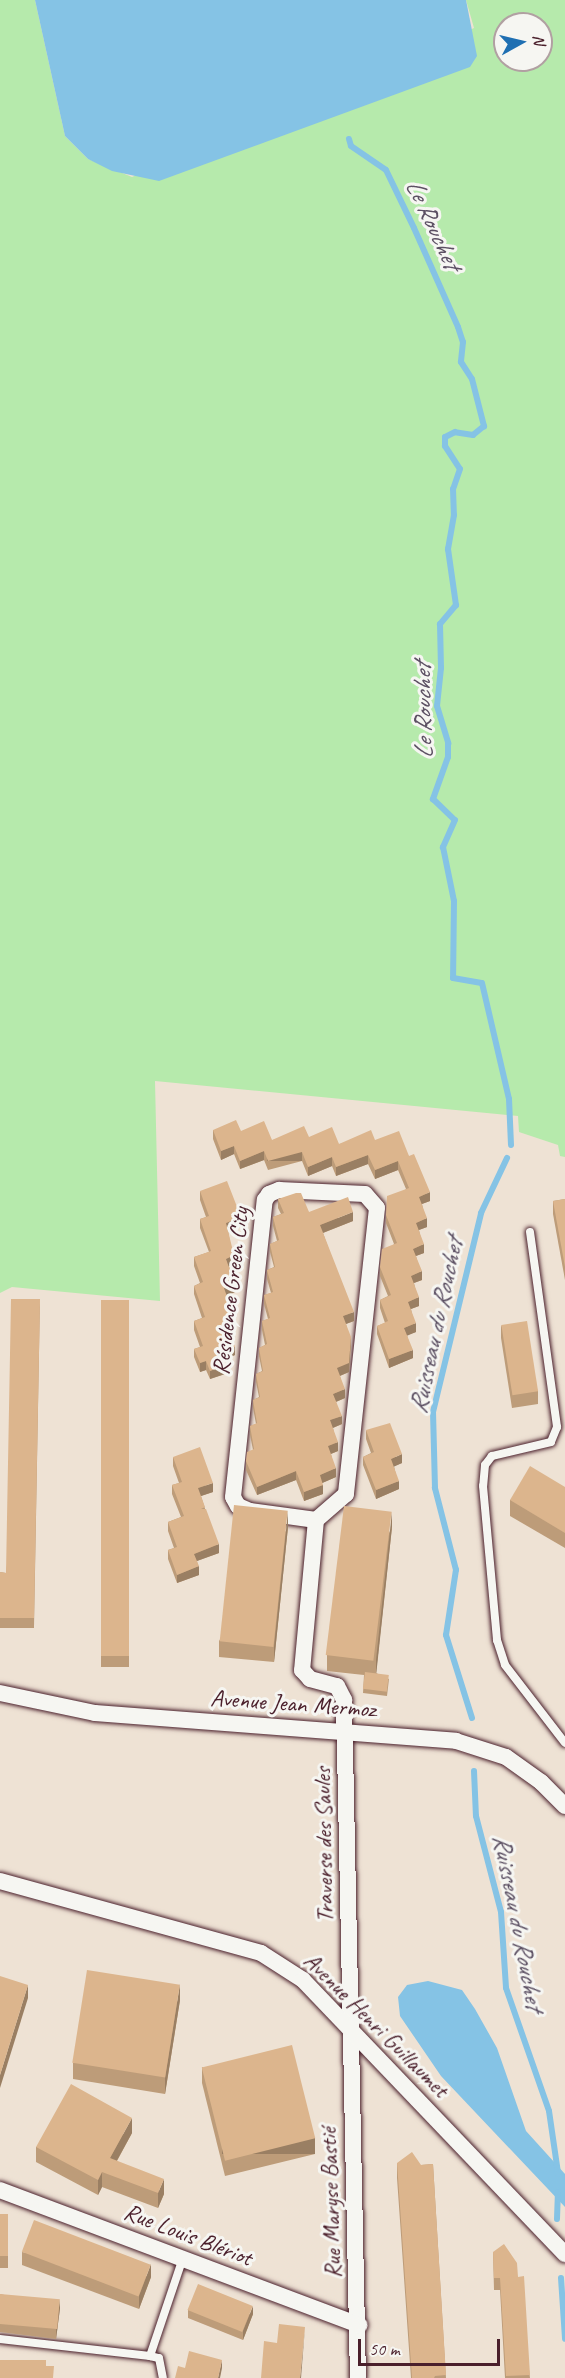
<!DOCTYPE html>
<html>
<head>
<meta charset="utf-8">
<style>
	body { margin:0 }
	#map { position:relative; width:565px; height:2378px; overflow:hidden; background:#eee2d4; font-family:Caveat,sans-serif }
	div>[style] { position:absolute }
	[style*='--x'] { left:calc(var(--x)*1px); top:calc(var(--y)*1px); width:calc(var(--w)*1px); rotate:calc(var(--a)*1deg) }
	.green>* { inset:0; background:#b6eaac }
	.water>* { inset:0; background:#85c3e5 }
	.stream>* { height:6px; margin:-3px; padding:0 3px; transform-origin:3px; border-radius:3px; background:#85c3e5 }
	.roads { filter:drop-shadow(0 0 2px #4a1f2b) drop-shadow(0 0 2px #4a1f2b) }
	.service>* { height:8px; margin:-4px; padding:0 4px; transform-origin:4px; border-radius:4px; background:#f6f6f2 }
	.minor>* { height:16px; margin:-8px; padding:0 8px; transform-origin:8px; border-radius:8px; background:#f6f6f2 }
	.wall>* { inset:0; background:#bd9c79; transform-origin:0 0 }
	.shaded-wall>* { inset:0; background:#9a7f63; transform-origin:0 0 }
	.building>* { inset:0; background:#dcb58d; transform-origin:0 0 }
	span { translate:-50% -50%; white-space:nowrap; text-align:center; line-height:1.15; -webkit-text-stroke:6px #f6f6f2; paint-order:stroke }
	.street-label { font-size:24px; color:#4a1f2b }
	.water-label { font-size:26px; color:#5c5063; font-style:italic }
	.north { position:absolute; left:493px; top:12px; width:60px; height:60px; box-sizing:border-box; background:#f6f6f2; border:2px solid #b1a0a2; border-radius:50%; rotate:82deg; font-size:16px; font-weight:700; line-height:24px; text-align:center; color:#4a1f2b }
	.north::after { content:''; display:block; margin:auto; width:21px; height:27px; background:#1f6fb2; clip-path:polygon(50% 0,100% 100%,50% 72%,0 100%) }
	.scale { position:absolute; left:358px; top:2339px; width:142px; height:27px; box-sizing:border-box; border:3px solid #4a1f2b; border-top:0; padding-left:8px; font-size:18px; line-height:21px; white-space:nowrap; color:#4a1f2b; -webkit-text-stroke:4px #f6f6f2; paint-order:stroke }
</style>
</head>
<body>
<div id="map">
	<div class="green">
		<div style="clip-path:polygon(evenodd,0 0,35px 0,65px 136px,88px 159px,132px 177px,474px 28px,466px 0,565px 0,565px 1157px,560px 1156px,558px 1145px,519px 1132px,518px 1116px,155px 1081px,160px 1301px,12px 1287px,0 1293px,0 0,505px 24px,541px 24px,541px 60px,505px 60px,505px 24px)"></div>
	</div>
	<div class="water">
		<div style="clip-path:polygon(35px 0,466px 0,477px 56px,470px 67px,159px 181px,112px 171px,88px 159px,65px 136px)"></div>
		<div style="clip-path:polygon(428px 1981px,462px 1990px,475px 2009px,497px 2048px,526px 2131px,565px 2174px,565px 2207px,441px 2076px,400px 2016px,398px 1997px,407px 1985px)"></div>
	</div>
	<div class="stream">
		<div style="--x:349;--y:139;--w:7;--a:74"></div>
		<div style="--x:351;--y:146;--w:42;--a:34.4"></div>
		<div style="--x:386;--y:170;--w:64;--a:64.2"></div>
		<div style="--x:414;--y:228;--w:108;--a:66"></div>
		<div style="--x:458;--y:327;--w:16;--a:72"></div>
		<div style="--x:463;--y:342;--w:20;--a:96"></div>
		<div style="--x:461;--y:362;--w:20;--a:57"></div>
		<div style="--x:472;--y:379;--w:49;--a:75.7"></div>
		<div style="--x:484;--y:426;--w:14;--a:141"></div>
		<div style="--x:473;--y:435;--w:18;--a:-171"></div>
		<div style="--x:455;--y:432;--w:11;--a:153"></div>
		<div style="--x:445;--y:437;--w:9;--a:90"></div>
		<div style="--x:445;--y:446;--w:27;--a:57"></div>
		<div style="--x:460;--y:469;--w:21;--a:109"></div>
		<div style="--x:453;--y:489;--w:26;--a:88"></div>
		<div style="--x:454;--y:515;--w:35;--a:100"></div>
		<div style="--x:448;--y:549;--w:57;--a:81.9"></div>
		<div style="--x:456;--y:605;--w:25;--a:130"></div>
		<div style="--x:440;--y:624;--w:44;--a:88.7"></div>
		<div style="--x:441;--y:668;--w:38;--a:96"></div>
		<div style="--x:437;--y:706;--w:39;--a:73"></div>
		<div style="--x:448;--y:743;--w:14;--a:90"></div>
		<div style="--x:448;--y:757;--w:45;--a:109.7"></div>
		<div style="--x:433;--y:799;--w:30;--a:44"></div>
		<div style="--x:455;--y:820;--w:30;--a:114"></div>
		<div style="--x:443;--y:847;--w:55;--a:78.5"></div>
		<div style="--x:454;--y:901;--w:77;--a:90.7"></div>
		<div style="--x:453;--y:978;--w:29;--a:10"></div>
		<div style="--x:482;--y:983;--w:119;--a:76.9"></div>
		<div style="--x:509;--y:1099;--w:46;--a:87.5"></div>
		<div style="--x:472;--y:1718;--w:87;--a:-107.4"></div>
		<div style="--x:446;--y:1635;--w:66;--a:-81.3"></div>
		<div style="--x:456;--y:1570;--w:85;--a:-104.4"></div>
		<div style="--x:435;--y:1488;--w:76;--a:-91.5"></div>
		<div style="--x:433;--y:1412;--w:205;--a:-76.4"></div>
		<div style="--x:481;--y:1213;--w:61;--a:-64.7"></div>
		<div style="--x:474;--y:1771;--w:45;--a:87.5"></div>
		<div style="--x:476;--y:1816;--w:99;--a:75.4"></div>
		<div style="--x:501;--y:1912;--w:76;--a:86.2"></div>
		<div style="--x:506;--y:1988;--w:130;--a:70.7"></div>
		<div style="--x:549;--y:2111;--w:63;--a:81.7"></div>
		<div style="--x:557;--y:2219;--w:27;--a:-88"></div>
		<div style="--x:561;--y:2278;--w:61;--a:86.2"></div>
	</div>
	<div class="roads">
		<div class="service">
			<div style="--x:530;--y:1232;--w:197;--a:82.1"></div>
			<div style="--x:557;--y:1427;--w:16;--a:112"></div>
			<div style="--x:551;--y:1442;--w:61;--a:166.7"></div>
			<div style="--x:492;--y:1456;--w:11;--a:128"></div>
			<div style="--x:485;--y:1465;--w:21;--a:95"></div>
			<div style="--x:483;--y:1486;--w:155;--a:84.8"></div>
			<div style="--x:497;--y:1640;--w:26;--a:72"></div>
			<div style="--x:505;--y:1665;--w:98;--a:52.4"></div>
			<div style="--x:0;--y:2339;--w:151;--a:6.5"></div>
			<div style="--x:150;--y:2356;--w:9;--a:13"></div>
			<div style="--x:159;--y:2358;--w:20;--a:79"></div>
			<div style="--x:150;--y:2356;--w:103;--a:-71.4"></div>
		</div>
		<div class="minor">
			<div style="--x:279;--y:1190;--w:86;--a:2.7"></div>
			<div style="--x:365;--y:1194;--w:18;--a:49"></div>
			<div style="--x:377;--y:1208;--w:288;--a:96.2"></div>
			<div style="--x:346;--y:1494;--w:40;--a:139"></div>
			<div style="--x:316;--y:1520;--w:67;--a:-172.2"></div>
			<div style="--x:250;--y:1511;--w:13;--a:-157"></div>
			<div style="--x:238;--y:1506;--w:10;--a:-119"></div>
			<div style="--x:233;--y:1497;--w:299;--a:-83.9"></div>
			<div style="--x:265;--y:1200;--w:7;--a:-56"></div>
			<div style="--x:269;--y:1194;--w:11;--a:-22"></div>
			<div style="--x:316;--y:1520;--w:151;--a:95.3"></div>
			<div style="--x:302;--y:1670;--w:12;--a:48"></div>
			<div style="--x:310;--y:1679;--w:28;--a:15"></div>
			<div style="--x:337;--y:1686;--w:16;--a:63"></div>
			<div style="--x:344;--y:1700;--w:678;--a:88.82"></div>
			<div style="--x:0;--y:1693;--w:97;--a:11.9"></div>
			<div style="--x:95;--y:1713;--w:362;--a:4.4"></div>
			<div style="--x:456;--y:1741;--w:52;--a:17.7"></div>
			<div style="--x:506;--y:1757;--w:43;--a:35.5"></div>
			<div style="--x:541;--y:1782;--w:34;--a:45"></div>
			<div style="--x:0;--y:1881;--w:271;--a:15.4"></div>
			<div style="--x:261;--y:1953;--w:50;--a:32.7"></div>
			<div style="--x:303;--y:1980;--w:379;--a:46.3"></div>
			<div style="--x:0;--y:2190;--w:384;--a:20.6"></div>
		</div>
	</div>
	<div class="wall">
		<div style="clip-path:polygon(213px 1130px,241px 1131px,272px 1140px,309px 1137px,339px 1144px,375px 1140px,409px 1156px,430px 1201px,422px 1204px,427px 1227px,419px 1230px,424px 1253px,416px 1256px,422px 1280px,414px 1283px,419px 1306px,411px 1309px,416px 1332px,407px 1335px,413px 1358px,389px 1368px,377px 1334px,377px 1326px,385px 1323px,380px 1308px,380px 1300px,388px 1296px,380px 1276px,380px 1267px,394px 1244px,386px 1223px,386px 1215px,406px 1189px,398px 1170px,375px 1179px,368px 1164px,336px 1176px,332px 1166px,308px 1176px,302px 1161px,268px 1170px,264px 1160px,240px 1169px,234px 1154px,221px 1160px,213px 1139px)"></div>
		<div style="clip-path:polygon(200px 1191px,241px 1226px,228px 1231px,234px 1264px,229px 1266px,235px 1292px,227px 1296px,235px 1328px,229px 1330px,235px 1355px,223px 1360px,225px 1374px,210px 1379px,206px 1370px,200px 1372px,194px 1357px,194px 1349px,200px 1347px,194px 1330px,194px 1321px,202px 1318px,194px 1294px,194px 1286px,200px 1283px,194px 1266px,194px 1257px,209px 1252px,200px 1228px,200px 1219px,206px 1217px,200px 1200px)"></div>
		<div style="clip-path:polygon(278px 1199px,309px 1212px,353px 1221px,323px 1233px,354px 1321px,346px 1324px,351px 1346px,349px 1372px,340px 1376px,345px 1398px,336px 1402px,342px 1424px,333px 1428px,338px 1451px,331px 1454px,336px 1477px,322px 1483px,323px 1494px,304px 1501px,296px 1480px,257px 1495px,246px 1470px,246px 1461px,253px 1450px,250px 1435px,250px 1426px,256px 1424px,253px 1408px,253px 1400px,259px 1397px,256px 1382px,256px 1374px,262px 1371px,259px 1356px,259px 1348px,265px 1345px,262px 1330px,262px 1321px,268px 1319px,264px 1304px,264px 1295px,271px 1293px,267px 1279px,267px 1270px,274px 1267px,270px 1252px,270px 1244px,277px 1241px,273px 1226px,273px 1217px,281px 1214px,278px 1208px)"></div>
		<div style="clip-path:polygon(565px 1199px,565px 1280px,553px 1214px,553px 1201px)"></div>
		<div style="clip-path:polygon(40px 1299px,34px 1628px,0 1628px,0 1572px,6px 1573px)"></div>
		<div style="left:101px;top:1300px;width:28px;height:367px"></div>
		<div style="clip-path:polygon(501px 1325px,538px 1391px,538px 1404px,512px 1408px,501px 1338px)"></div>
		<div style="clip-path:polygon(366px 1430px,402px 1463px,394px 1466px,399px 1489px,376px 1499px,363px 1465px,363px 1457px,371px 1453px,366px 1439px)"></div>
		<div style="clip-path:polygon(173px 1457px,213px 1492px,201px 1496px,219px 1553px,197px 1561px,199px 1575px,177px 1583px,168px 1559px,168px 1550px,174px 1548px,168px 1531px,168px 1522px,181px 1517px,172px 1494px,172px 1485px,179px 1483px,173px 1466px)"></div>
		<div style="clip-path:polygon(565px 1487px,565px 1548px,510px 1516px,510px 1500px)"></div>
		<div style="clip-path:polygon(288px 1527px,274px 1662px,219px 1657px,219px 1641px)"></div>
		<div style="clip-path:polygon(392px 1527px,376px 1673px,389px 1679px,387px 1696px,363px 1693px,364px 1675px,327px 1671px,327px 1655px)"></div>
		<div style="clip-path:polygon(180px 2000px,165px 2094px,73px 2079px,73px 2063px)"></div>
		<div style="clip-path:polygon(202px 2067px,315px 2154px,225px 2176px,202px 2083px)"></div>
		<div style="clip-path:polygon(132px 2133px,117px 2161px,164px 2194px,158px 2208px,102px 2187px,98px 2195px,36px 2162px,36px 2147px)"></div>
		<div style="clip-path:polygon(397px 2163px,421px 2165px,433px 2164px,446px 2378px,411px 2378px,397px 2178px)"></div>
		<div style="left:0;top:2214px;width:8px;height:54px"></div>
		<div style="clip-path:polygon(22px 2252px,151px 2277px,139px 2309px,22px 2265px)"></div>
		<div style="clip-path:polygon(493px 2252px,518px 2277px,530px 2378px,505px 2378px,500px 2290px,494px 2290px)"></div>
		<div style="clip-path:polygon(0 2294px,60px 2308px,56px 2339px,0 2332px)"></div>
		<div style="clip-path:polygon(188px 2310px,253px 2314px,243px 2340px,188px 2318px)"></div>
	</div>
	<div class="shaded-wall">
		<div style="clip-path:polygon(234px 1146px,234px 1154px,221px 1160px,221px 1151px)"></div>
		<div style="clip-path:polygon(264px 1151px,264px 1160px,240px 1169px,240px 1161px)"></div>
		<div style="left:302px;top:1152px;width:9px;height:35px;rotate:90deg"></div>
		<div style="clip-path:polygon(368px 1155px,368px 1164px,336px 1176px,336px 1167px)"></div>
		<div style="clip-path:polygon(332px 1157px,332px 1166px,308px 1176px,308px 1167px)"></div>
		<div style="clip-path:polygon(398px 1161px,398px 1170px,375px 1179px,375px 1170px)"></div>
		<div style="clip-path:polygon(430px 1192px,430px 1201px,419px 1205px,419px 1197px)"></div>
		<div style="clip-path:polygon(353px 1212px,353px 1221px,320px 1234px,320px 1225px)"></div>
		<div style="clip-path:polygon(241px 1217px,241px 1226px,226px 1231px,226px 1223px)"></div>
		<div style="clip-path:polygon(427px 1218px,427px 1227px,416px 1231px,416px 1223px)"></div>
		<div style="clip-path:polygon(424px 1244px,424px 1253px,413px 1257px,413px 1249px)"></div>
		<div style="clip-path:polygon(234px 1255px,234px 1264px,226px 1267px,226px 1259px)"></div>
		<div style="clip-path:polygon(422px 1271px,422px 1280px,411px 1284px,411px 1276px)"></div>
		<div style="clip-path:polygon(235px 1284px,235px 1292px,224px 1297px,224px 1288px)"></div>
		<div style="clip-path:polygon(419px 1297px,419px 1306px,408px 1310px,408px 1302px)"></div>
		<div style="clip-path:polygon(354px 1312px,354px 1321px,343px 1325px,343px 1316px)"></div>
		<div style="clip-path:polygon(235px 1319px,235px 1328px,226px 1331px,226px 1322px)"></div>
		<div style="clip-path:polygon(416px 1323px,416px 1332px,404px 1337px,404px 1328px)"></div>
		<div style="clip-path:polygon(351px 1337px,349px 1372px,337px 1377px,337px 1368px)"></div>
		<div style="clip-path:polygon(235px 1347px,235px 1355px,220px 1361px,220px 1352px)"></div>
		<div style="clip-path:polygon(413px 1350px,413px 1358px,389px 1368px,389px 1359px)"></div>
		<div style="clip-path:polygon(206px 1361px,206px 1370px,200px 1372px,200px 1363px)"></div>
		<div style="clip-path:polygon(225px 1365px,225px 1374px,210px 1379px,210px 1371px)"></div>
		<div style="clip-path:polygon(345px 1389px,345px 1398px,333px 1403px,333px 1394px)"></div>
		<div style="clip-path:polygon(342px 1416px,342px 1424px,330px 1429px,330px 1420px)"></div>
		<div style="clip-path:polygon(338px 1442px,338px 1451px,328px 1455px,328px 1446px)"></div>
		<div style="clip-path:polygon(402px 1454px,402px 1463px,391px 1468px,391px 1459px)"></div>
		<div style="clip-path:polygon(336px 1468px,336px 1477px,320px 1484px,320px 1475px)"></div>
		<div style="clip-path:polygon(296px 1471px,296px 1480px,257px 1495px,257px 1487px)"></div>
		<div style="clip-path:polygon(399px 1481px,399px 1489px,376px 1499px,376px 1490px)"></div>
		<div style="clip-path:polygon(213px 1483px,213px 1492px,198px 1497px,198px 1488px)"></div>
		<div style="clip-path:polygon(323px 1485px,323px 1494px,304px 1501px,304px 1492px)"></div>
		<div style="clip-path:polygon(288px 1511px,288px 1527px,274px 1662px,274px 1647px)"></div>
		<div style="clip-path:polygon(392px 1512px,392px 1527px,376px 1676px,376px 1660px)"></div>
		<div style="clip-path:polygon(219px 1544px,219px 1553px,194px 1562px,194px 1554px)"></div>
		<div style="clip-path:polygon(199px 1566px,199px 1575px,177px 1583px,177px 1575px)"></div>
		<div style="clip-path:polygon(180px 1984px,180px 2000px,165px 2094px,165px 2078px)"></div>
		<div style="clip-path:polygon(28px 1985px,28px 1998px,0 2088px,0 2075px)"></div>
		<div style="clip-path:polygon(132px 2118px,132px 2133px,110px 2173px,110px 2158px)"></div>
		<div style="left:315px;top:2138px;width:16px;height:93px;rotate:90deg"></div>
		<div style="clip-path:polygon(102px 2172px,102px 2187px,98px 2195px,98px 2180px)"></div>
		<div style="clip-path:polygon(164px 2179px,164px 2194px,158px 2208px,158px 2193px)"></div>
		<div style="clip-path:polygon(151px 2264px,151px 2277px,139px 2309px,139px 2296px)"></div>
		<div style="clip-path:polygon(60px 2299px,60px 2308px,56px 2339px,56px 2330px)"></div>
		<div style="clip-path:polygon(253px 2306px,253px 2314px,243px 2340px,243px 2331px)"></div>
		<div style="clip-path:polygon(305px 2327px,301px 2378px,300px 2378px)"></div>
		<div style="clip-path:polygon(222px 2360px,222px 2368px,220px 2378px,218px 2378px)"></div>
	</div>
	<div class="building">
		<div style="clip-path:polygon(236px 1120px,241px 1131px,264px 1121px,272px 1140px,304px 1126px,309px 1137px,332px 1127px,339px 1144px,371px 1130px,375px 1140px,399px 1131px,409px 1156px,414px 1154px,430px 1192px,419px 1197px,427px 1218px,416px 1223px,424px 1244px,413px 1249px,422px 1271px,411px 1276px,419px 1297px,408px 1302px,416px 1323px,404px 1328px,413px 1350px,389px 1359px,377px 1326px,388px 1321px,380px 1300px,391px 1295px,380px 1267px,382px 1249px,397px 1243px,386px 1215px,387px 1196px,409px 1188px,398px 1161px,375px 1170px,368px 1155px,336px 1167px,332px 1157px,308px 1167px,302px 1152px,268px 1161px,264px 1151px,240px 1161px,234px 1146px,221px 1151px,213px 1130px)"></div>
		<div style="clip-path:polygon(227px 1181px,241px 1217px,226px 1223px,234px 1255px,226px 1259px,235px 1284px,224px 1288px,235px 1319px,226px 1322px,235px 1347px,220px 1352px,225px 1365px,210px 1371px,206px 1361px,200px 1363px,194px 1349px,203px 1346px,194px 1321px,205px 1317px,194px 1286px,203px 1282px,194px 1257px,211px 1251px,200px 1219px,209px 1216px,200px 1191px)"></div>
		<div style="clip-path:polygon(296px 1193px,301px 1193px,309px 1212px,348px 1197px,353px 1212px,320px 1225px,354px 1312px,343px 1316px,351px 1337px,349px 1363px,337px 1368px,345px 1389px,333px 1394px,342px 1416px,330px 1420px,338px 1442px,328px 1446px,336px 1468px,320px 1475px,323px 1485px,304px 1492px,296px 1471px,257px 1487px,246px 1461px,247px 1452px,254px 1449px,250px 1426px,257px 1423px,253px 1400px,260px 1397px,256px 1374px,263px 1371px,259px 1348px,267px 1344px,262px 1321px,270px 1318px,264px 1295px,273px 1292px,267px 1270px,275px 1267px,270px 1244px,279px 1240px,273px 1217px,284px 1213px,278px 1199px)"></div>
		<div style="clip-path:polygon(565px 1199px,565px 1267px,553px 1201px)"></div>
		<div style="clip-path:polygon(11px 1299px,40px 1299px,34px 1618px,0 1618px,0 1572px,6px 1573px)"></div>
		<div style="left:101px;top:1300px;width:28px;height:356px"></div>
		<div style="left:527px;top:1321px;width:71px;height:26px;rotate:81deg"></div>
		<div style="clip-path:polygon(390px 1423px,402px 1454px,391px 1459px,399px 1481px,376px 1490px,363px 1457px,374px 1452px,366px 1430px)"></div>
		<div style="clip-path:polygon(200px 1447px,213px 1483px,198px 1488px,205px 1507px,201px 1509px,206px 1509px,219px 1544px,194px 1554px,199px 1566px,177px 1575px,168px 1550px,177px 1547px,168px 1522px,184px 1516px,172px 1485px,182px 1482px,173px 1457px)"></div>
		<div style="clip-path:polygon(530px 1466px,565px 1487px,565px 1533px,510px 1500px)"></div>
		<div style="left:234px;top:1505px;width:54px;height:137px;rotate:6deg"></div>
		<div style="left:344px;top:1506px;width:48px;height:150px;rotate:7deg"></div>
		<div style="left:365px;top:1672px;width:24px;height:17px;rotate:7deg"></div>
		<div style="left:87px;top:1970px;width:94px;height:94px;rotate:9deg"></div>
		<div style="clip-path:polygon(0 1976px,28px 1985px,0 2075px)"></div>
		<div style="left:292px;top:2045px;width:96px;height:93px;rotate:76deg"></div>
		<div style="clip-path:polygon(71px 2084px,132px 2118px,110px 2158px,164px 2179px,158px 2193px,102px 2172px,98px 2180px,36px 2147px)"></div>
		<div style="clip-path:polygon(412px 2152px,421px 2165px,433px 2164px,446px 2375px,435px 2376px,434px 2378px,412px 2378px,397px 2163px)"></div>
		<div style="left:0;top:2214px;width:8px;height:42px"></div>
		<div style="left:34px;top:2220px;width:125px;height:34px;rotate:21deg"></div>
		<div style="clip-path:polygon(504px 2244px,517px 2263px,518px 2277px,524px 2276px,530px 2375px,506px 2376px,500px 2278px,494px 2278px,493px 2252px)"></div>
		<div style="left:198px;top:2284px;width:59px;height:28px;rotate:22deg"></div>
		<div style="left:0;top:2294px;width:60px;height:30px;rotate:5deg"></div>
		<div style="clip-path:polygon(279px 2324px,305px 2327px,300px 2378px,261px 2378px,264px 2341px,277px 2343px)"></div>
		<div style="clip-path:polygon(189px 2351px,222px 2360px,218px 2378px,175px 2378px,178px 2366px,185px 2368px)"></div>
		<div style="clip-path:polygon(0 2360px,46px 2360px,46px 2366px,54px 2366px,53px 2378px,0 2378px)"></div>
	</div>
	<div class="street-label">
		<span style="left:231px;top:1291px;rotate:-83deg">Résidence Green City</span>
		<span style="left:293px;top:1704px;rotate:4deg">Avenue Jean Mermoz</span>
		<span style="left:324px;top:1845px;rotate:-91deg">Traverse des Saules</span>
		<span style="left:376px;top:2025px;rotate:45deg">Avenue Henri Guillaumet</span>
		<span style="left:331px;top:2203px;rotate:-92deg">Rue Maryse Bastié</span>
		<span style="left:188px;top:2235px;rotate:21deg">Rue Louis Blériot</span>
	</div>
	<div class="water-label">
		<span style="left:433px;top:224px;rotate:65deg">Le Rouchet</span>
		<span style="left:423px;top:711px;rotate:-91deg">Le Rouchet</span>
		<span style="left:436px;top:1326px;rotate:-78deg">Ruisseau du Rouchet</span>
		<span style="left:518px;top:1922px;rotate:79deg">Ruisseau du Rouchet</span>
	</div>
	<div class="north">N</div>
	<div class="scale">50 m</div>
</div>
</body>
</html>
